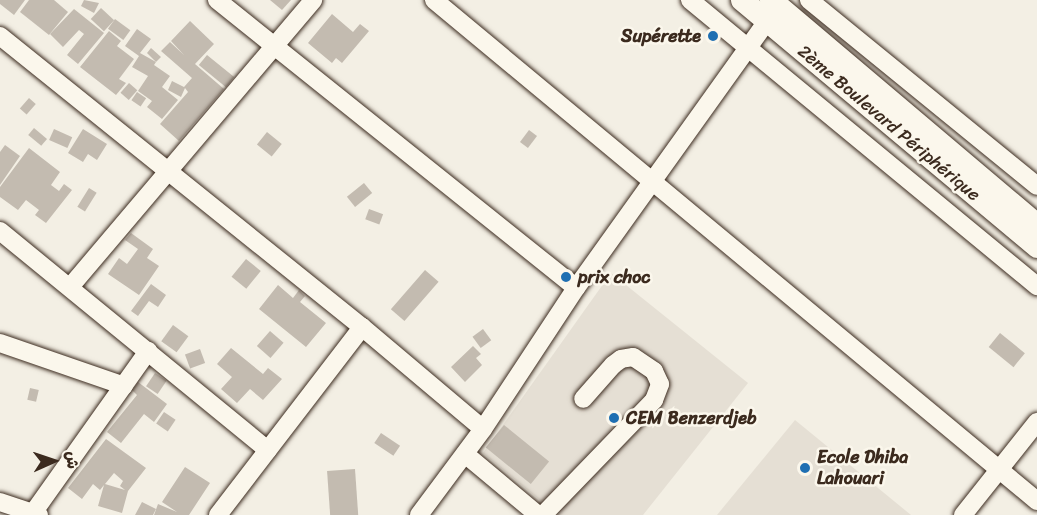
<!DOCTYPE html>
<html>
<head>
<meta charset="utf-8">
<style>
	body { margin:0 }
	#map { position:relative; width:1037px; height:515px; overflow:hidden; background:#f3efe4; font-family:Sriracha,"Playpen Sans Arabic",sans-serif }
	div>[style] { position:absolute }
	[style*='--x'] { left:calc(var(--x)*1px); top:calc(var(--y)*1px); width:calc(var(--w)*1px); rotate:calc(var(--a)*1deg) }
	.built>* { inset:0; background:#e5dfd4 }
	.building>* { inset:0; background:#c3bbb0; transform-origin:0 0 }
	.roads { filter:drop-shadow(0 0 2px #3b2a1e) drop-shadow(0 0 2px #3b2a1e) }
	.minor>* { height:18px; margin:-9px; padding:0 9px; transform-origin:9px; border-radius:9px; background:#fbf7ec }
	.major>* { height:22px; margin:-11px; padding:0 11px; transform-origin:11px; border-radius:11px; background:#fbf7ec }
	.dots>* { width:16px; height:16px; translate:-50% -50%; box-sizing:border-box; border:3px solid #fbf7ec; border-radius:50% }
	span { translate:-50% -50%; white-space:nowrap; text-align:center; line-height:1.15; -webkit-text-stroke:5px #fbf7ec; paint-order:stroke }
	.poi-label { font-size:18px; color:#3b2a1e; font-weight:700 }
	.right { translate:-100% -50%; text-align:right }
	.left { translate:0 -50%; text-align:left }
	.street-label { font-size:18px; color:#3b2a1e }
	.north { position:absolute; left:24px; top:431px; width:60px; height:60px; -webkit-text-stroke:4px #fbf7ec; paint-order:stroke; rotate:87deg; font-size:16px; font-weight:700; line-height:24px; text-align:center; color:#3b2a1e }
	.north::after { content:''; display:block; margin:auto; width:21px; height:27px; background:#3b2a1e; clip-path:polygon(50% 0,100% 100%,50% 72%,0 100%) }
</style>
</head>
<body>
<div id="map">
	<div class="built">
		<div style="clip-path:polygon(611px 273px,748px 383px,643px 515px,558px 515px,483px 453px)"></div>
		<div style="clip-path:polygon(795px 420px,911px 515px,717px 515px)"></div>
	</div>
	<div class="building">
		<div style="clip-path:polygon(0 0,25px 0,14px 15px,0 4px)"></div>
		<div style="clip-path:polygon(29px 0,54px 0,68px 12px,49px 35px,20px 12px)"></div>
		<div style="clip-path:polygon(84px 0,99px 3px,94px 13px,81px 6px)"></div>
		<div style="clip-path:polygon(270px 0,291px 0,282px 10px)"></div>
		<div style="left:101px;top:8px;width:18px;height:15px;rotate:43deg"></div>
		<div style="clip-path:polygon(74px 9px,104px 33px,78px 64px,67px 55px,84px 34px,79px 30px,63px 47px,50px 34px)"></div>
		<div style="clip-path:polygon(332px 14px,353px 32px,360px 24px,369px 31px,342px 63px,336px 58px,332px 63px,308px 43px)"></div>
		<div style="left:115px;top:19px;width:19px;height:12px;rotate:36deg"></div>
		<div style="clip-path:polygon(190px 21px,214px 44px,195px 64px,224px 89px,179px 141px,160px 124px,188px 92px,185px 88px,181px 97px,168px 90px,172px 81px,184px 87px,192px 78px,161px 51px,170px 42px,184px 55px,171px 41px)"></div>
		<div style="clip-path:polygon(137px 29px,151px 39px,140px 53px,156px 62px,154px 65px,170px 76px,162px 87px,178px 100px,162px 119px,147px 107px,152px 101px,138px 91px,148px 76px,132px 67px,139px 56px,125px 46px)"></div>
		<div style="clip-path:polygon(109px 31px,121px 41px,117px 46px,134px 59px,119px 79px,126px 83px,116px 95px,80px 67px)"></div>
		<div style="clip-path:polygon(151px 48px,161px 57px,156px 62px,147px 53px)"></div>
		<div style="left:207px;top:55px;width:35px;height:13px;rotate:39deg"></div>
		<div style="left:129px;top:83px;width:11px;height:13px;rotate:41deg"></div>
		<div style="left:137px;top:92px;width:11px;height:10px;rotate:34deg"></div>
		<div style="left:29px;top:98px;width:9px;height:14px;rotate:41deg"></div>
		<div style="left:34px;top:128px;width:17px;height:9px;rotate:40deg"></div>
		<div style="left:54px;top:129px;width:20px;height:12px;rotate:24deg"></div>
		<div style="clip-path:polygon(83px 129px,107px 144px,97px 160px,88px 154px,83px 162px,68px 153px)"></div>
		<div style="left:529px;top:130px;width:10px;height:15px;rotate:37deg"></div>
		<div style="left:267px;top:132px;width:19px;height:16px;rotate:39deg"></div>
		<div style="clip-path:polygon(5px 145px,20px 156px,0 185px,0 152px)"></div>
		<div style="clip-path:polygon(29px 148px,60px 172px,51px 185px,59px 191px,64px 184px,72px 190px,46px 223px,35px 215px,39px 210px,26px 200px,18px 210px,0 197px,0 187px)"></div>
		<div style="left:364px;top:183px;width:13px;height:22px;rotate:51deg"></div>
		<div style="left:89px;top:188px;width:9px;height:22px;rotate:32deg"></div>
		<div style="left:369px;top:209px;width:15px;height:11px;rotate:20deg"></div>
		<div style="clip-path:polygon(131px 233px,153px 249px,147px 258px,159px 266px,139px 295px,108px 274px,119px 258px,127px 264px,138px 249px,125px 240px)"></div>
		<div style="left:246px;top:259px;width:19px;height:23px;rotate:39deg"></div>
		<div style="left:425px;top:270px;width:18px;height:52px;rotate:41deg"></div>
		<div style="clip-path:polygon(151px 284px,166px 295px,158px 307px,149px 301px,138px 316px,131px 311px)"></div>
		<div style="clip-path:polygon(278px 285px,293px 298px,299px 290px,305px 296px,300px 302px,326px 323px,306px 347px,259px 309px)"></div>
		<div style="left:173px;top:325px;width:19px;height:20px;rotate:36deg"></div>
		<div style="left:483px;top:329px;width:14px;height:13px;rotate:54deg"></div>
		<div style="left:270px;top:331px;width:18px;height:20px;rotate:41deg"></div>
		<div style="left:1000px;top:333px;width:32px;height:18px;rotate:39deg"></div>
		<div style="clip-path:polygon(473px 346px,481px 354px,476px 358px,482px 365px,465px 382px,451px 367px)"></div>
		<div style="clip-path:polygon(231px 348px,263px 374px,268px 368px,282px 379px,263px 400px,250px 389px,237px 403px,221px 389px,232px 377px,217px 364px)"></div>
		<div style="left:200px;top:349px;width:15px;height:16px;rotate:70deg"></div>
		<div style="left:155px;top:373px;width:14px;height:16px;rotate:34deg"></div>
		<div style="clip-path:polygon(138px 382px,167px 404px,154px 422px,144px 414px,121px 443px,107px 432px,137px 395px,132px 390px)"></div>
		<div style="left:30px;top:388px;width:9px;height:12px;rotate:13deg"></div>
		<div style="left:164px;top:412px;width:14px;height:14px;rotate:34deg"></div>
		<div style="left:504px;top:425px;width:58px;height:29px;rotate:39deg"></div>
		<div style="left:381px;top:433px;width:23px;height:12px;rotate:34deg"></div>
		<div style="clip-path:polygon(evenodd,106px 439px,146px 468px,128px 491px,122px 513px,98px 506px,104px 485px,100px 490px,93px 484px,82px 499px,68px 488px,106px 439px,114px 473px,123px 481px,120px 486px,125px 490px,105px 484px,114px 473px)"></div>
		<div style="clip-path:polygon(185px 467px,210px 483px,189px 515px,154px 515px,158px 504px,177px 512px,162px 502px)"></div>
		<div style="left:355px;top:469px;width:46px;height:28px;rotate:86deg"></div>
		<div style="clip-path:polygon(142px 502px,156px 509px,153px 515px,135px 515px)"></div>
	</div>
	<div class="roads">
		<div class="minor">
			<div style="--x:217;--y:0;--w:460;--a:38.7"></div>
			<div style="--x:434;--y:0;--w:784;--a:39.72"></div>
			<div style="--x:690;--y:0;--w:450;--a:39.5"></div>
			<div style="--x:809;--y:0;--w:294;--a:39.2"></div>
			<div style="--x:0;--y:36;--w:464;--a:38.8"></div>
			<div style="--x:362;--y:327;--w:158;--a:40.1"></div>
			<div style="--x:0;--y:231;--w:346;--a:39.3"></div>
			<div style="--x:70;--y:287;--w:376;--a:-49.7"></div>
			<div style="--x:0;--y:343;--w:131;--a:19.1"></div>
			<div style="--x:465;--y:454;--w:95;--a:39.9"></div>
			<div style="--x:0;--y:502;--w:41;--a:18.4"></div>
			<div style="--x:33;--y:513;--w:199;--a:-54.6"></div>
			<div style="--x:218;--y:515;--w:237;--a:-52.5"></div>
			<div style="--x:419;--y:515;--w:107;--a:-53.3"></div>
			<div style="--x:483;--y:429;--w:169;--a:-56.6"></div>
			<div style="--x:576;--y:288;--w:340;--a:-54.4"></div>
			<div style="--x:543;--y:515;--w:160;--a:-46"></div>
			<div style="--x:654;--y:400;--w:17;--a:-69"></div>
			<div style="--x:660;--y:384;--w:14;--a:-115"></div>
			<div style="--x:654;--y:371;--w:25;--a:-146"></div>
			<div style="--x:633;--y:357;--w:12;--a:171"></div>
			<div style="--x:621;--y:359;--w:10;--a:143"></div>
			<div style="--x:613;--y:365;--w:45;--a:131.4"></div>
			<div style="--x:963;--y:515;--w:119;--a:-51.5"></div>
		</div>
		<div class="major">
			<div style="--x:742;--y:0;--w:385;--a:39.9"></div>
			<div style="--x:771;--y:0;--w:348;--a:40.2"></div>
		</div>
	</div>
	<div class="dots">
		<div style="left:713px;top:36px;background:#1f6fb2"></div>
		<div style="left:566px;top:277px;background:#1f6fb2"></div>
		<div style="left:614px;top:418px;background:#1f6fb2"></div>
		<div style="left:805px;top:468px;background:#1f6fb2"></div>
	</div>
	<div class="poi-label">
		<span class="right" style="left:701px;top:36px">Supérette</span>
		<span class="left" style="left:578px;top:277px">prix choc</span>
		<span class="left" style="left:626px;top:418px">CEM Benzerdjeb</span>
		<span class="left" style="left:817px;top:468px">Ecole Dhiba<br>Lahouari</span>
	</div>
	<div class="street-label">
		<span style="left:889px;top:123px;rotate:40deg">2ème Boulevard Périphérique</span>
	</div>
	<div class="north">ش</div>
</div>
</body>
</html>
